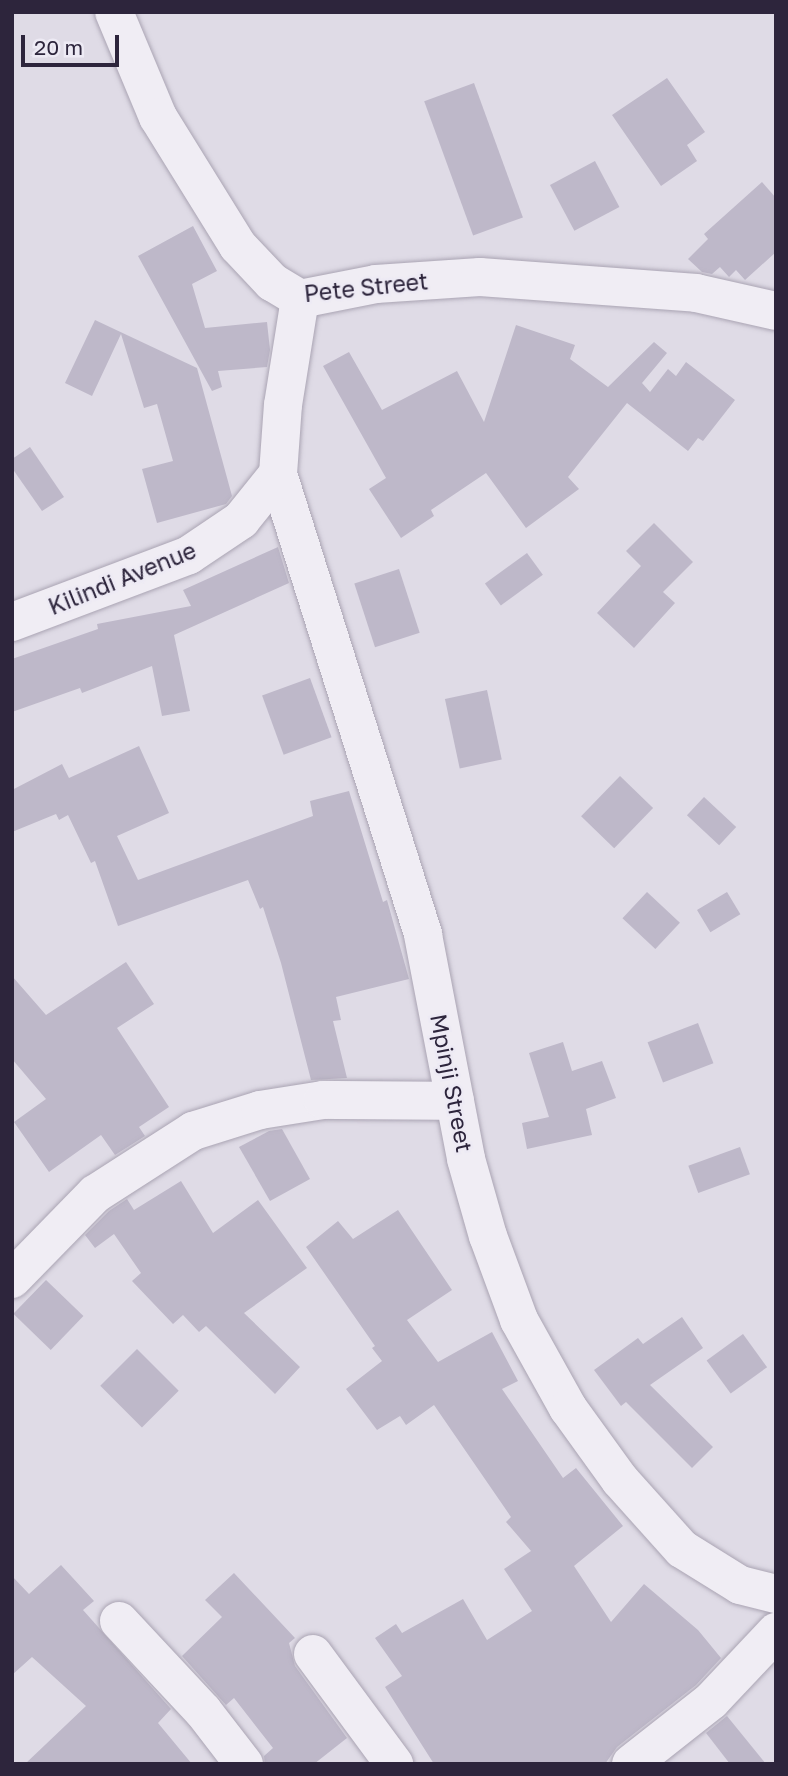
<!DOCTYPE html>
<html>
<head>
<meta charset="utf-8">
<style>
	body { margin:0 }
	#map { position:relative; width:788px; height:1776px; overflow:hidden; background:#dfdbe6; font-family:"Golos Text",sans-serif }
	div>[style] { position:absolute }
	[style*='--x'] { left:calc(var(--x)*1px); top:calc(var(--y)*1px); width:calc(var(--w)*1px); rotate:calc(var(--a)*1deg) }
	.building>* { inset:0; background:#beb8c9; transform-origin:0 0 }
	.roads { filter:drop-shadow(0 0 2px #aaa4b3) drop-shadow(0 0 2px #aaa4b3) }
	.minor>* { height:38px; margin:-19px; padding:0 19px; transform-origin:19px; border-radius:19px; background:#f0edf4 }
	span { translate:-50% -50%; white-space:nowrap; text-align:center; line-height:1.15; -webkit-text-stroke:5px #edeaf4; paint-order:stroke }
	.street-label { font-size:23px; color:#2d253c }
	.frame { position:absolute; inset:0; border:14px solid #2d253c; pointer-events:none }
	.scale { position:absolute; left:21px; top:35px; width:98px; height:32px; box-sizing:border-box; border:4px solid #2d253c; border-top:0; padding-left:9px; font-size:21px; line-height:24px; white-space:nowrap; color:#2d253c; -webkit-text-stroke:5px #edeaf4; paint-order:stroke }
</style>
</head>
<body>
<div id="map">
	<div class="building">
		<div style="clip-path:polygon(667px 78px,705px 132px,687px 145px,697px 161px,661px 186px,612px 115px)"></div>
		<div style="left:474px;top:83px;width:143px;height:53px;rotate:70deg"></div>
		<div style="left:595px;top:161px;width:52px;height:51px;rotate:62deg"></div>
		<div style="clip-path:polygon(762px 182px,776px 198px,776px 252px,745px 280px,736px 270px,729px 277px,720px 267px,712px 274px,702px 272px,688px 259px,708px 239px,704px 234px)"></div>
		<div style="clip-path:polygon(193px 226px,217px 271px,192px 284px,205px 328px,267px 322px,270px 350px,267px 367px,218px 371px,222px 387px,212px 391px,138px 256px)"></div>
		<div style="clip-path:polygon(95px 320px,197px 368px,232px 496px,226px 504px,157px 523px,142px 469px,173px 461px,157px 404px,144px 408px,121px 334px,92px 396px,65px 383px)"></div>
		<div style="clip-path:polygon(516px 325px,575px 345px,570px 359px,608px 387px,654px 342px,667px 353px,642px 383px,650px 392px,668px 369px,676px 376px,686px 362px,735px 400px,703px 441px,698px 438px,688px 451px,627px 403px,568px 477px,579px 489px,526px 528px,486px 473px,431px 510px,434px 516px,401px 538px,369px 489px,386px 478px,323px 366px,349px 352px,382px 410px,457px 371px,484px 422px)"></div>
		<div style="clip-path:polygon(30px 447px,64px 497px,42px 511px,12px 468px,12px 459px)"></div>
		<div style="clip-path:polygon(654px 523px,693px 562px,663px 592px,675px 603px,634px 648px,597px 613px,641px 566px,626px 551px)"></div>
		<div style="clip-path:polygon(278px 547px,289px 583px,174px 635px,190px 711px,162px 716px,152px 666px,82px 693px,80px 688px,12px 712px,12px 659px,98px 629px,97px 624px,191px 606px,183px 590px)"></div>
		<div style="left:527px;top:553px;width:27px;height:52px;rotate:54deg"></div>
		<div style="left:399px;top:569px;width:67px;height:47px;rotate:72deg"></div>
		<div style="left:310px;top:678px;width:63px;height:51px;rotate:70deg"></div>
		<div style="left:487px;top:690px;width:71px;height:43px;rotate:78deg"></div>
		<div style="clip-path:polygon(139px 746px,169px 813px,117px 836px,138px 880px,313px 816px,310px 801px,349px 791px,383px 902px,387px 900px,409px 979px,336px 997px,341px 1020px,333px 1021px,347px 1078px,311px 1080px,281px 963px,263px 907px,260px 909px,248px 880px,118px 926px,95px 861px,91px 863px,68px 815px,59px 820px,56px 814px,12px 832px,12px 790px,62px 764px,69px 778px)"></div>
		<div style="left:620px;top:776px;width:46px;height:56px;rotate:44deg"></div>
		<div style="left:704px;top:797px;width:44px;height:25px;rotate:43deg"></div>
		<div style="left:647px;top:892px;width:45px;height:36px;rotate:43deg"></div>
		<div style="left:727px;top:892px;width:26px;height:35px;rotate:59deg"></div>
		<div style="clip-path:polygon(126px 962px,154px 1004px,117px 1028px,169px 1107px,139px 1127px,145px 1136px,115px 1155px,101px 1135px,49px 1172px,14px 1122px,46px 1099px,12px 1059px,12px 976px,46px 1015px)"></div>
		<div style="left:698px;top:1023px;width:43px;height:54px;rotate:69deg"></div>
		<div style="clip-path:polygon(563px 1042px,572px 1071px,602px 1061px,616px 1098px,586px 1109px,592px 1135px,527px 1149px,522px 1123px,549px 1117px,529px 1053px)"></div>
		<div style="clip-path:polygon(282px 1129px,310px 1179px,270px 1201px,239px 1147px,269px 1131px)"></div>
		<div style="left:740px;top:1147px;width:29px;height:55px;rotate:70deg"></div>
		<div style="clip-path:polygon(181px 1181px,213px 1233px,258px 1200px,307px 1268px,244px 1313px,300px 1367px,275px 1394px,206px 1326px,199px 1332px,183px 1315px,173px 1324px,132px 1281px,141px 1273px,114px 1234px,95px 1248px,85px 1235px,109px 1211px,127px 1199px,134px 1210px)"></div>
		<div style="clip-path:polygon(398px 1210px,452px 1290px,407px 1320px,438px 1362px,492px 1332px,518px 1381px,502px 1389px,563px 1478px,576px 1468px,623px 1526px,574px 1566px,611px 1622px,644px 1584px,698px 1630px,721px 1658px,696px 1685px,617px 1747px,605px 1764px,434px 1764px,385px 1687px,402px 1676px,375px 1638px,396px 1624px,402px 1633px,463px 1599px,487px 1640px,532px 1611px,504px 1569px,531px 1551px,506px 1522px,511px 1517px,434px 1405px,406px 1425px,400px 1416px,377px 1430px,346px 1389px,382px 1361px,372px 1348px,375px 1346px,306px 1247px,338px 1221px,353px 1239px)"></div>
		<div style="left:46px;top:1280px;width:52px;height:47px;rotate:44deg"></div>
		<div style="clip-path:polygon(682px 1317px,703px 1348px,650px 1385px,713px 1447px,692px 1468px,626px 1402px,621px 1406px,594px 1370px,638px 1338px,643px 1344px)"></div>
		<div style="left:743px;top:1334px;width:41px;height:45px;rotate:54deg"></div>
		<div style="left:137px;top:1349px;width:59px;height:52px;rotate:45deg"></div>
		<div style="clip-path:polygon(61px 1565px,94px 1601px,83px 1610px,171px 1709px,158px 1723px,192px 1764px,25px 1764px,86px 1706px,32px 1657px,12px 1675px,12px 1576px,29px 1594px)"></div>
		<div style="clip-path:polygon(234px 1573px,295px 1638px,289px 1643px,295px 1666px,347px 1738px,314px 1764px,265px 1764px,264px 1756px,273px 1748px,234px 1698px,226px 1705px,182px 1656px,222px 1617px,205px 1600px)"></div>
		<div style="clip-path:polygon(727px 1716px,766px 1764px,730px 1764px,706px 1733px)"></div>
	</div>
	<div class="roads">
		<div class="minor">
			<div style="--x:114;--y:12;--w:114;--a:67.3"></div>
			<div style="--x:158;--y:117;--w:152;--a:58.2"></div>
			<div style="--x:238;--y:246;--w:50;--a:46.6"></div>
			<div style="--x:272;--y:282;--w:33;--a:31"></div>
			<div style="--x:300;--y:299;--w:77;--a:-11.2"></div>
			<div style="--x:376;--y:284;--w:104;--a:-3.9"></div>
			<div style="--x:480;--y:277;--w:217;--a:4.2"></div>
			<div style="--x:696;--y:293;--w:82;--a:12.7"></div>
			<div style="--x:278;--y:474;--w:483;--a:72.5"></div>
			<div style="--x:423;--y:935;--w:228;--a:79.1"></div>
			<div style="--x:466;--y:1159;--w:80;--a:74.1"></div>
			<div style="--x:488;--y:1236;--w:90;--a:69.7"></div>
			<div style="--x:519;--y:1320;--w:101;--a:60.9"></div>
			<div style="--x:568;--y:1408;--w:89;--a:54.2"></div>
			<div style="--x:620;--y:1480;--w:93;--a:48.1"></div>
			<div style="--x:682;--y:1549;--w:68;--a:31.8"></div>
			<div style="--x:740;--y:1585;--w:37;--a:14"></div>
			<div style="--x:12;--y:622;--w:189;--a:-20.7"></div>
			<div style="--x:189;--y:555;--w:63;--a:-33.9"></div>
			<div style="--x:241;--y:520;--w:59;--a:-51.2"></div>
			<div style="--x:278;--y:474;--w:69;--a:-85.9"></div>
			<div style="--x:283;--y:405;--w:107;--a:-80.9"></div>
			<div style="--x:12;--y:1279;--w:119;--a:-45.7"></div>
			<div style="--x:95;--y:1194;--w:117;--a:-32.7"></div>
			<div style="--x:193;--y:1131;--w:70;--a:-17.4"></div>
			<div style="--x:260;--y:1110;--w:64;--a:-9"></div>
			<div style="--x:323;--y:1100;--w:132;--a:0.4"></div>
			<div style="--x:119;--y:1621;--w:123;--a:47"></div>
			<div style="--x:203;--y:1711;--w:67;--a:52.3"></div>
			<div style="--x:313;--y:1654;--w:137;--a:53.6"></div>
			<div style="--x:631;--y:1764;--w:102;--a:-38.2"></div>
			<div style="--x:711;--y:1701;--w:95;--a:-46.7"></div>
		</div>
	</div>
	<div class="street-label">
		<span style="left:366px;top:287px;rotate:-6deg">Pete Street</span>
		<span style="left:122px;top:578px;rotate:-22deg">Kilindi Avenue</span>
		<span style="left:452px;top:1083px;rotate:79deg">Mpinji Street</span>
	</div>
	<div class="frame"></div>
	<div class="scale">20 m</div>
</div>
</body>
</html>
